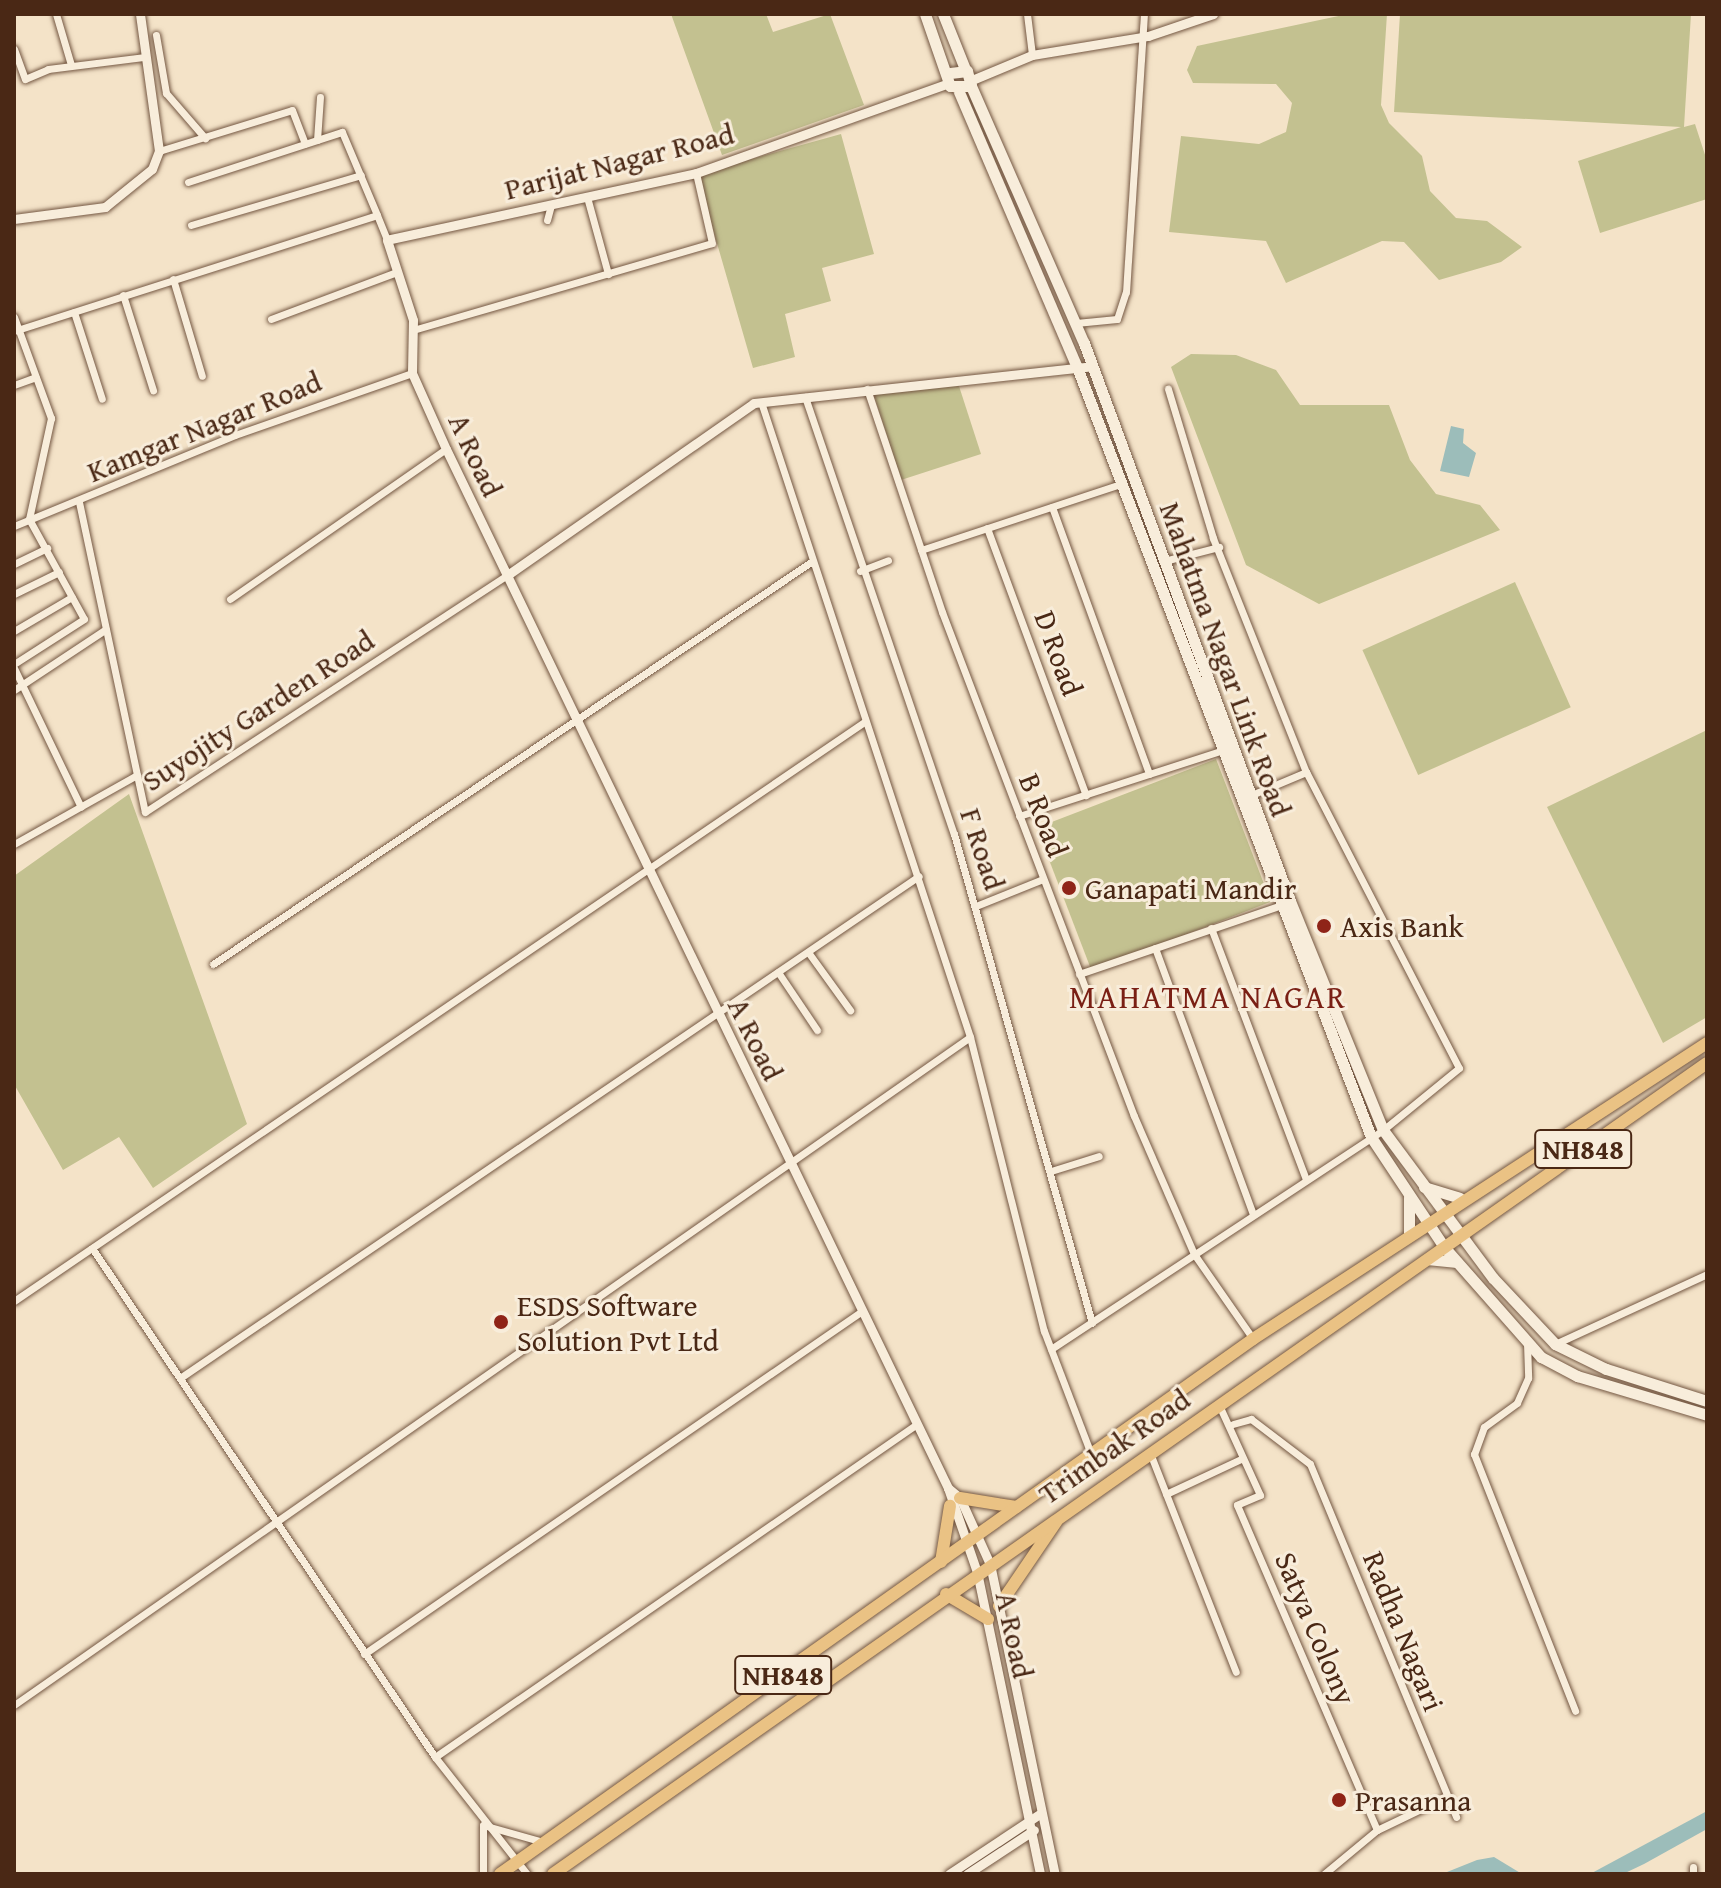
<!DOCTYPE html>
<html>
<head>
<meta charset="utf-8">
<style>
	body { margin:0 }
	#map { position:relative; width:1721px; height:1888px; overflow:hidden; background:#f4e3c8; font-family:"Gentium Book Plus",serif }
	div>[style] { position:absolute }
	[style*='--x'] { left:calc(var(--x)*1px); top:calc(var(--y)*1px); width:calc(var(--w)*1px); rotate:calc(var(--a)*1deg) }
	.green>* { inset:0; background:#c3c190; transform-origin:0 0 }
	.water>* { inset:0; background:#9cbdba }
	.roads { filter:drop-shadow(0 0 2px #745742) drop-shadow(0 0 2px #745742) }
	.minor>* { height:7px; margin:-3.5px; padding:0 3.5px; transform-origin:3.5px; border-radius:3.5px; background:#f8eddb }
	.tertiary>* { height:9px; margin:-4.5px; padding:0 4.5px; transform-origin:4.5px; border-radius:4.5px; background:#f8eddb }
	.secondary>* { height:11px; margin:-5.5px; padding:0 5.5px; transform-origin:5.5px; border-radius:5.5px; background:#f8eddb }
	.trunk>* { height:12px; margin:-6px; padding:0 6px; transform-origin:6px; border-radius:6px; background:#eac284 }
	.dots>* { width:22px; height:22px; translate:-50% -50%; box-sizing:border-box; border:4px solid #f8eddb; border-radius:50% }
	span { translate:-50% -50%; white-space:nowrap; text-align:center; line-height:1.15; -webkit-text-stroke:6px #f8eddb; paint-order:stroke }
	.shield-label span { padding:2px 6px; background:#f8eddb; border:2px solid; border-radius:6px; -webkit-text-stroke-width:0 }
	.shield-label { font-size:28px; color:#4a2815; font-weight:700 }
	.street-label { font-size:30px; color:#4a2815 }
	.poi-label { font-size:30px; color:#4a2815 }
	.left { translate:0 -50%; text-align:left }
	.neighbourhood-label { font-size:32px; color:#7a1f14; letter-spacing:2px }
	.frame { position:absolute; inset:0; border:16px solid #4a2815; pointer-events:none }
</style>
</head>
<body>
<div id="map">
	<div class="green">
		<div style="clip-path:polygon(671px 14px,766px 14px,773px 32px,830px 14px,864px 105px,722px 155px)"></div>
		<div style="clip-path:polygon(1348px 14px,1387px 14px,1381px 105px,1389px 123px,1422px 156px,1430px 191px,1456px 218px,1487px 221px,1522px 247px,1501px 262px,1439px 280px,1404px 242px,1382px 241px,1286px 283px,1266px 241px,1169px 232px,1181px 136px,1259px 144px,1286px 132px,1292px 103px,1276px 84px,1193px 83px,1187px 70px,1197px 46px)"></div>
		<div style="clip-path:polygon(1400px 14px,1691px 14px,1684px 127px,1695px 124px,1707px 161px,1707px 199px,1600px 233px,1578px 161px,1681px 127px,1394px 112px)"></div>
		<div style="clip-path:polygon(841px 134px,874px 254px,822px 268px,831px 301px,785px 314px,795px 357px,753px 368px,697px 174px)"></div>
		<div style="clip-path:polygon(1191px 354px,1236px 355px,1276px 370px,1300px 405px,1389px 405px,1410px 460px,1436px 494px,1480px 505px,1500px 530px,1319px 604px,1246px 565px,1171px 367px)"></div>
		<div style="clip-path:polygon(958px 383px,981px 454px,901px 480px,873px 392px)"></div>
		<div style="left:1515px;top:582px;width:137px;height:167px;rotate:66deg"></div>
		<div style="clip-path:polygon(1707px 730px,1707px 1017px,1663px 1043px,1547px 807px)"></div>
		<div style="left:1216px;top:759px;width:153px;height:192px;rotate:69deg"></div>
		<div style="clip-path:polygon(129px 794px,247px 1124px,153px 1188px,119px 1137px,63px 1170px,14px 1084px,14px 876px)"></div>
	</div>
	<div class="water">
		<div style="clip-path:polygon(1451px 426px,1464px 429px,1463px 443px,1476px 453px,1469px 477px,1440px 471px)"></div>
		<div style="clip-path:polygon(1707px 1811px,1707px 1829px,1644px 1864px,1623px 1874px,1590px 1874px)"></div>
		<div style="clip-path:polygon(1494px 1857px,1522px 1874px,1442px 1874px,1477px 1860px)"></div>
	</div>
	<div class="roads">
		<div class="minor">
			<div style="--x:56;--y:14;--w:53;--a:73.6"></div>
			<div style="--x:1027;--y:14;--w:41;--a:83"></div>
			<div style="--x:156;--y:35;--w:59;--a:80.2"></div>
			<div style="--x:166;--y:93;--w:60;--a:49.1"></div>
			<div style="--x:14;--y:49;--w:32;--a:70"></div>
			<div style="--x:25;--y:79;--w:25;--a:-23"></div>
			<div style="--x:48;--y:69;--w:98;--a:-7.1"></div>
			<div style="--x:317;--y:140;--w:43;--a:-86"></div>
			<div style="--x:159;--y:151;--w:139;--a:-17.1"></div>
			<div style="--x:292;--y:110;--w:36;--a:69"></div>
			<div style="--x:188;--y:182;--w:162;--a:-18"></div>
			<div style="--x:342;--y:132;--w:90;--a:67.1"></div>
			<div style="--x:587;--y:197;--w:80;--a:74.7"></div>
			<div style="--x:547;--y:220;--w:16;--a:-75"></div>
			<div style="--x:191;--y:225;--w:177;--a:-16.4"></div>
			<div style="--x:173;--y:279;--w:101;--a:73.4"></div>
			<div style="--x:123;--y:295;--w:100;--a:72.5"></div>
			<div style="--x:74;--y:312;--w:91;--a:72.2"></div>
			<div style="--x:14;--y:317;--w:108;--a:69.9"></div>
			<div style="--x:51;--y:418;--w:103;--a:102.3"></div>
			<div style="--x:29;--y:519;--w:114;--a:61.2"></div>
			<div style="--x:84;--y:619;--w:83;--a:147.3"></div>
			<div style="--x:271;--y:319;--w:131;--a:-20.5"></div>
			<div style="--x:1076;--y:323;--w:41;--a:-5.6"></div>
			<div style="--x:1117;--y:319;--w:28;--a:-72"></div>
			<div style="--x:1126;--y:292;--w:279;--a:-86.3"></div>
			<div style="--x:413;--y:330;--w:311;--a:-16.2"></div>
			<div style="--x:712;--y:243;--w:72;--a:-102.9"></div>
			<div style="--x:14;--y:331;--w:381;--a:-17.7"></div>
			<div style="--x:377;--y:215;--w:27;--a:68"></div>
			<div style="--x:14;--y:385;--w:23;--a:-20"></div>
			<div style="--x:867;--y:389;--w:235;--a:71.4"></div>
			<div style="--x:942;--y:612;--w:539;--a:69.15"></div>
			<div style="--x:1134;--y:1116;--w:150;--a:66.5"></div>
			<div style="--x:1194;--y:1254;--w:103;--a:55.2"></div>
			<div style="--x:805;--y:397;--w:462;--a:71.2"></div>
			<div style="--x:954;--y:834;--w:508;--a:74.24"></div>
			<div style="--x:761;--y:402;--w:669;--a:71.78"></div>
			<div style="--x:970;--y:1037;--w:303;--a:75.9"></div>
			<div style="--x:1044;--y:1331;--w:132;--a:69.1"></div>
			<div style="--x:79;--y:502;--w:317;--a:78"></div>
			<div style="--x:145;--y:812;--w:431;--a:-33.2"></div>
			<div style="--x:1052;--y:507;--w:284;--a:70"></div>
			<div style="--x:14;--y:526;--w:239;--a:-22.4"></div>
			<div style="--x:235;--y:435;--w:188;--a:-19.3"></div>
			<div style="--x:987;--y:528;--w:285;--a:69.7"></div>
			<div style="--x:921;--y:550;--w:207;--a:-18.3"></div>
			<div style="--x:1164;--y:561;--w:57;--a:-14.3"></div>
			<div style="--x:14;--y:564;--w:37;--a:-26"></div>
			<div style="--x:860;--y:571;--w:30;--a:-21"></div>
			<div style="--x:14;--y:594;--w:50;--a:-26.1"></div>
			<div style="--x:230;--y:599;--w:263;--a:-34.8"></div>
			<div style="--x:14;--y:631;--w:67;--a:-30.4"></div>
			<div style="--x:14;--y:668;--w:154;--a:64.3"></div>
			<div style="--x:14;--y:690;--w:110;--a:-33.5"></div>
			<div style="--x:1249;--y:796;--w:62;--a:-22.8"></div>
			<div style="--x:1019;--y:816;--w:218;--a:-17.9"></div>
			<div style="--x:14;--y:844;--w:141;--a:-29.3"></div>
			<div style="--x:976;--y:906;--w:72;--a:-21.9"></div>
			<div style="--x:1211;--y:928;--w:268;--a:69.3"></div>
			<div style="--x:1155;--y:948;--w:284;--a:69.8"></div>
			<div style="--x:808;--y:952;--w:72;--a:54.1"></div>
			<div style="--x:213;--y:964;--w:721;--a:-33.91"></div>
			<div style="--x:778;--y:972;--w:70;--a:56.1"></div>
			<div style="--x:1079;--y:974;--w:211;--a:-18.8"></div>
			<div style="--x:1051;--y:1171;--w:50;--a:-17.4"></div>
			<div style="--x:92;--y:1248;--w:614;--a:56.03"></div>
			<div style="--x:435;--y:1757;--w:149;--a:51.8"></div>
			<div style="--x:14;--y:1301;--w:1028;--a:-34.26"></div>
			<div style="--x:1527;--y:1343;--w:35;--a:88"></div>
			<div style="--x:1528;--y:1378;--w:27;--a:114"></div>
			<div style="--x:1517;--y:1403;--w:41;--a:144"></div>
			<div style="--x:1484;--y:1427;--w:29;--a:110"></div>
			<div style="--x:1474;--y:1454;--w:276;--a:68.5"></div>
			<div style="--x:1555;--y:1344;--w:167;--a:-24.7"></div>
			<div style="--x:1051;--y:1349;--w:398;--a:-33.4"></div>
			<div style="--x:1383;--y:1130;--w:98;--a:-39.2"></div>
			<div style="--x:1459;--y:1068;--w:333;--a:-117.3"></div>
			<div style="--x:1306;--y:772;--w:252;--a:-111.7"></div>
			<div style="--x:1213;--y:538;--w:156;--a:-106.8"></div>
			<div style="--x:180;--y:1378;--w:893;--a:-34.19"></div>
			<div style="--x:1219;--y:1405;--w:99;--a:65.5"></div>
			<div style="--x:1260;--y:1495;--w:25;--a:157"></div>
			<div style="--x:1237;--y:1505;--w:354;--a:66.7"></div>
			<div style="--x:1233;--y:1424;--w:19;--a:-16"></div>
			<div style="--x:1251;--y:1419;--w:74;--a:37.3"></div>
			<div style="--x:1310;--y:1464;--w:382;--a:67.5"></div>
			<div style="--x:1150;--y:1453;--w:235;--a:68.6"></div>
			<div style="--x:1166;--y:1494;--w:83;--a:-25"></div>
			<div style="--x:364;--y:1654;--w:605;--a:-34.56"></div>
			<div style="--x:14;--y:1705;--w:1166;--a:-34.94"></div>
			<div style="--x:435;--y:1757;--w:586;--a:-34.64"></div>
			<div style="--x:1693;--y:1867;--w:7;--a:90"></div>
			<div style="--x:483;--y:1874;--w:49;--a:-90"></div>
			<div style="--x:483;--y:1825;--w:62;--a:15.8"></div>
			<div style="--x:1324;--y:1874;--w:69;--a:-39.7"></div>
			<div style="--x:1377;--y:1830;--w:76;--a:-25.6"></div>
		</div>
		<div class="tertiary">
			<div style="--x:972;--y:80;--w:65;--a:-22.6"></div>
			<div style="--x:1032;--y:55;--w:118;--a:-9.3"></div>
			<div style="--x:1148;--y:36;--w:69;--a:-18.7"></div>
			<div style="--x:949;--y:83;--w:269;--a:160.4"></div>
			<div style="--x:696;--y:173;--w:316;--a:167.8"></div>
			<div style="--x:387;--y:240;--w:84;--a:72"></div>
			<div style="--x:413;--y:320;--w:53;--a:91.1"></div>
			<div style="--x:412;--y:373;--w:83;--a:65.9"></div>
			<div style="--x:446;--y:449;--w:1154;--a:64.21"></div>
			<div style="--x:948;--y:1488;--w:89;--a:71"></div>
			<div style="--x:977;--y:1572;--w:309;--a:78.2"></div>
			<div style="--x:14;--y:219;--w:92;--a:-7.5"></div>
			<div style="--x:105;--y:207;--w:60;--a:-39"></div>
			<div style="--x:152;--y:169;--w:19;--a:-69"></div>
			<div style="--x:159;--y:151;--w:138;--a:-97.9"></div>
			<div style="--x:506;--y:576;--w:302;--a:-34.9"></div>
			<div style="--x:754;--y:403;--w:340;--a:-6.2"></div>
			<div style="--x:948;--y:1488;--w:16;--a:40"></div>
			<div style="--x:960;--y:1498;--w:72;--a:65.6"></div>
			<div style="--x:990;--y:1564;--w:317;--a:78.2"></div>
			<div style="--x:949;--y:1874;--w:110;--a:-33.5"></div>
			<div style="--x:967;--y:1874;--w:80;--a:-33.3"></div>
		</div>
		<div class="secondary">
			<div style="--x:925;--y:14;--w:76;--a:70.9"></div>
			<div style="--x:950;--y:86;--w:21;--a:0"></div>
			<div style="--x:971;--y:86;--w:16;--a:-105"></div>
			<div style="--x:967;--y:71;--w:17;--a:173"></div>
			<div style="--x:943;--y:14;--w:59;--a:68.2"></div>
			<div style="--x:971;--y:86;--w:281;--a:66.3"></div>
			<div style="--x:1084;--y:343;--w:595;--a:69.74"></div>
			<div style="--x:1290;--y:901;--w:247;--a:67.9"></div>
			<div style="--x:1383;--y:1130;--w:184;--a:53.4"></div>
			<div style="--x:1493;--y:1278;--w:91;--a:46.8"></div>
			<div style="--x:1555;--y:1344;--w:57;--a:26.1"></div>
			<div style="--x:1606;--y:1369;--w:106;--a:17.6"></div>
			<div style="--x:959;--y:92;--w:299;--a:66.8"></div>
			<div style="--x:1077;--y:367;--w:824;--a:69.1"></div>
			<div style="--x:1371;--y:1137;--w:132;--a:56.4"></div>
			<div style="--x:1444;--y:1247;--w:147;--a:48.6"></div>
			<div style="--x:1541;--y:1357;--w:41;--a:27.8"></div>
			<div style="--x:1577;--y:1376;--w:136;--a:16.7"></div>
			<div style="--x:1424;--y:1187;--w:37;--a:17"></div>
			<div style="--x:1409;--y:1197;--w:35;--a:90"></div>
			<div style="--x:1427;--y:1259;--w:30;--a:6"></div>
		</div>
		<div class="trunk">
			<div style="--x:960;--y:1498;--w:57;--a:9.1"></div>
			<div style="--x:941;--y:1562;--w:57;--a:-80.9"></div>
			<div style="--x:946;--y:1594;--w:49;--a:30.8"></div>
			<div style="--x:999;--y:1606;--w:102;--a:-55.8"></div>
			<div style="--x:500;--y:1874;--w:924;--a:-35.39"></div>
			<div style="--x:1253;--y:1339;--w:542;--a:-33.1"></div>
			<div style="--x:553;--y:1874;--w:1410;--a:-35.1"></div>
		</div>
	</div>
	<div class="dots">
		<div style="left:1069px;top:888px;background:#8f2418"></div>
		<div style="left:1324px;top:926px;background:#8f2418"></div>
		<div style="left:501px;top:1322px;background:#8f2418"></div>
		<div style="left:1339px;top:1800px;background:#8f2418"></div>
	</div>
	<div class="shield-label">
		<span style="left:1583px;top:1149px">NH848</span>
		<span style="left:783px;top:1675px">NH848</span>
	</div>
	<div class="street-label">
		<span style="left:619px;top:161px;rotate:-14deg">Parijat Nagar Road</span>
		<span style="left:204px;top:426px;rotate:-22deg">Kamgar Nagar Road</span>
		<span style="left:476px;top:455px;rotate:65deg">A Road</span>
		<span style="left:1059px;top:653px;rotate:70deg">D Road</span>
		<span style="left:1226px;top:659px;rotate:70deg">Mahatma Nagar Link Road</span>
		<span style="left:258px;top:710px;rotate:-33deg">Suyojity Garden Road</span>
		<span style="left:1044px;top:815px;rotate:69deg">B Road</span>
		<span style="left:983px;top:849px;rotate:72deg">F Road</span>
		<span style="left:756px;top:1039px;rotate:64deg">A Road</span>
		<span style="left:1114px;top:1446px;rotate:-35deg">Trimbak Road</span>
		<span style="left:1316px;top:1628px;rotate:67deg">Satya Colony</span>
		<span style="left:1404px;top:1631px;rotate:68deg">Radha Nagari</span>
		<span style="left:1015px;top:1635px;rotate:78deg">A Road</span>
	</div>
	<div class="poi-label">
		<span class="left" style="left:1085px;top:888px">Ganapati Mandir</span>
		<span class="left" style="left:1340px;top:926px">Axis Bank</span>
		<span class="left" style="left:517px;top:1322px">ESDS Software<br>Solution Pvt Ltd</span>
		<span class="left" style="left:1355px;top:1800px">Prasanna</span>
	</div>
	<div class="neighbourhood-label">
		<span style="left:1208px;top:997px">MAHATMA NAGAR</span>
	</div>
	<div class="frame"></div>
</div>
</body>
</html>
